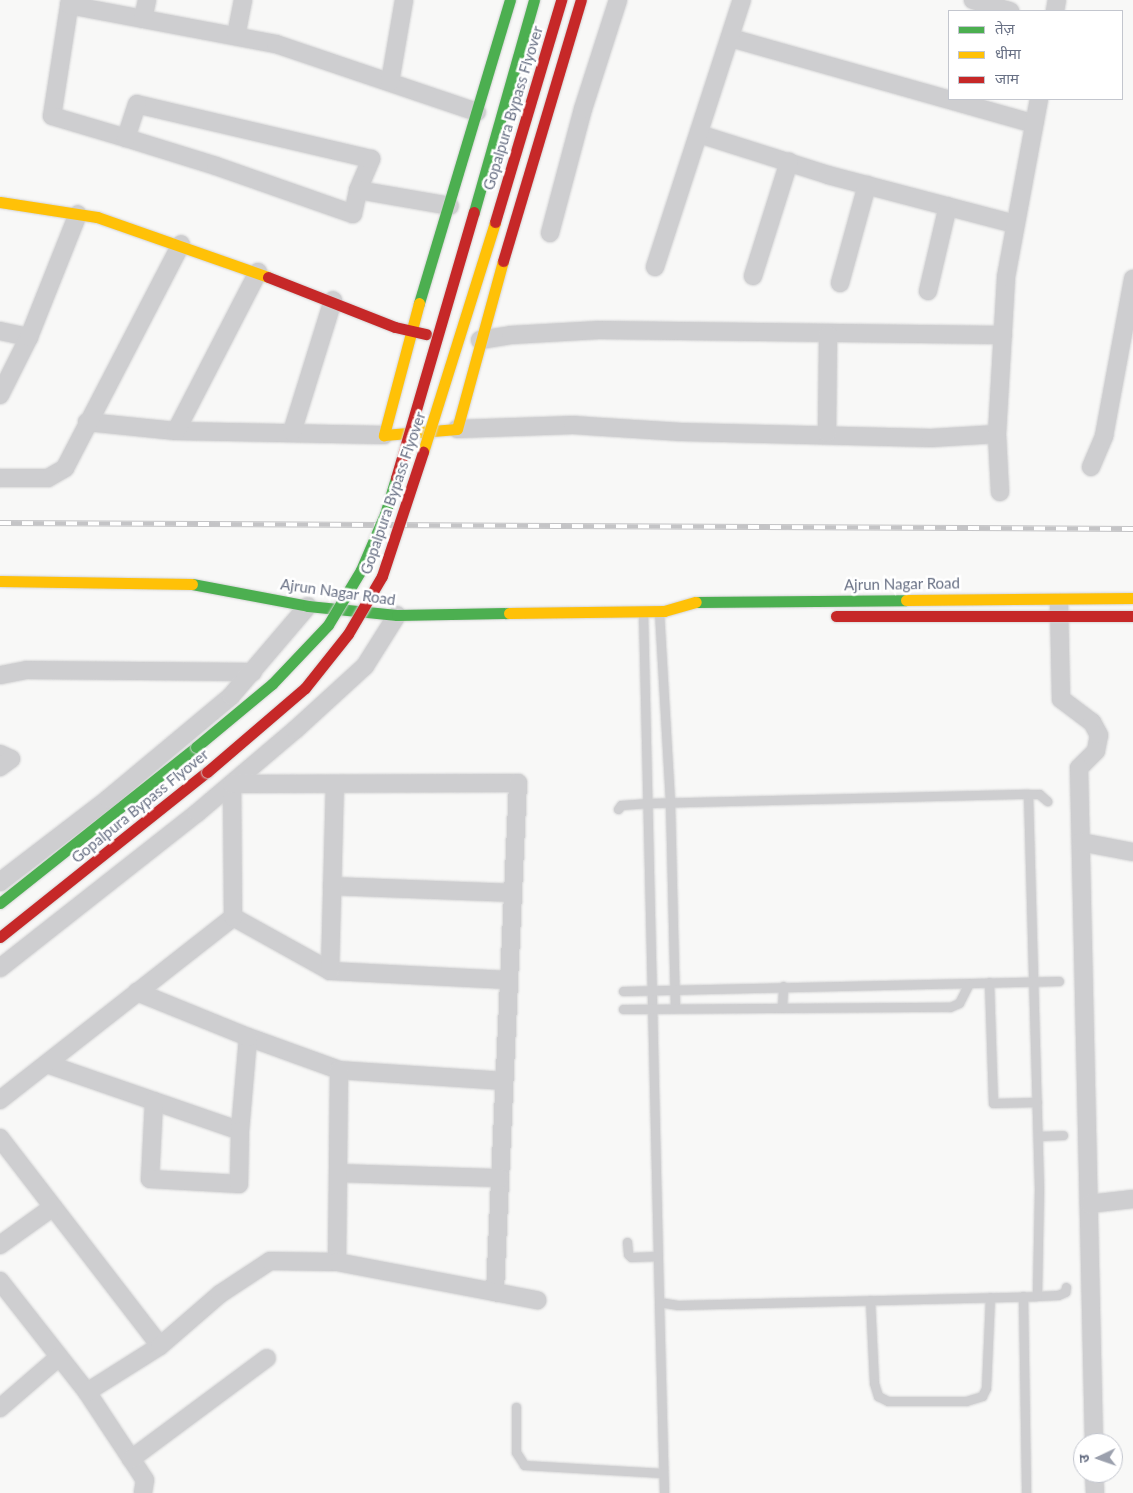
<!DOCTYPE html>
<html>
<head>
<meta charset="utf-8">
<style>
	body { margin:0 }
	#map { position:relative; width:1133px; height:1493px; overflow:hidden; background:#f8f8f7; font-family:Lato,"Noto Sans Devanagari",sans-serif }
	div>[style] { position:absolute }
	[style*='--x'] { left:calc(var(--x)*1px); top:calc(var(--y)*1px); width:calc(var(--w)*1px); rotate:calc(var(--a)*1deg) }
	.roads { filter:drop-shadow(0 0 1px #d4d4d5) drop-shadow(0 0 1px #d4d4d5) }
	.lane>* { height:9px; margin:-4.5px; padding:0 4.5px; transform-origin:4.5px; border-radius:4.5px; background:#ceced0 }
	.street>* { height:18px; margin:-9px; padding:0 9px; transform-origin:9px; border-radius:9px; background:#ceced0 }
	.fast>* { height:11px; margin:-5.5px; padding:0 5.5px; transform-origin:5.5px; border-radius:5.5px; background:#4caf50 }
	.slow>* { height:11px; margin:-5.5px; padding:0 5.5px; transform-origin:5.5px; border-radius:5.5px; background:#ffc107 }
	.jam>* { height:11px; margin:-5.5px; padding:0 5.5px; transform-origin:5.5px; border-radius:5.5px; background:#c62828 }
	.rail>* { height:5.5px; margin-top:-2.75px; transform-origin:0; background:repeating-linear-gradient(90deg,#fff 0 11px,#c4c4c6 0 22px); box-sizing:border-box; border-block:1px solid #c4c4c6 }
	.bridges { filter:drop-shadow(0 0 1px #d5d5d5) drop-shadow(0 0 1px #d5d5d5) }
	.fast-bridge>* { height:11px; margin:-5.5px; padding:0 5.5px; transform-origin:5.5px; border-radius:5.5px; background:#4caf50 }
	.slow-bridge>* { height:11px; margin:-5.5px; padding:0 5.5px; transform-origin:5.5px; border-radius:5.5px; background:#ffc107 }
	.jam-bridge>* { height:11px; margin:-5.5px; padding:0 5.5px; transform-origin:5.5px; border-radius:5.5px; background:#c62828 }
	span { translate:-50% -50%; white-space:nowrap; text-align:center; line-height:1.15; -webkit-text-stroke:5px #fff; paint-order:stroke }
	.street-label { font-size:15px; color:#697185 }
	.legend { position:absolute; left:948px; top:10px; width:175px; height:90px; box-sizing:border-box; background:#fff; border:1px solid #c3c6ce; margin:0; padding:6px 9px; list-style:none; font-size:15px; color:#697185 }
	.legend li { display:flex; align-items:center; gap:10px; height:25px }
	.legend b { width:25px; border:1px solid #c3c6ce }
	.north { position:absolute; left:1073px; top:1433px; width:50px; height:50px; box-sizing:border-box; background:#fff; border:1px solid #c3c6ce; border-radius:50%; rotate:267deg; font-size:14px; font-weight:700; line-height:20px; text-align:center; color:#697185 }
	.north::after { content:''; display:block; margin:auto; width:18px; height:22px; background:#9ba0ad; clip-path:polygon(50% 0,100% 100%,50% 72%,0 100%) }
</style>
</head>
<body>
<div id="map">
	<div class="roads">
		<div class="lane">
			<div style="--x:659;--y:611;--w:192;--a:86.7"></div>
			<div style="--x:670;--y:803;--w:205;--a:88.6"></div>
			<div style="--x:643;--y:612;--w:690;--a:88.67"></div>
			<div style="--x:659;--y:1302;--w:19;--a:9"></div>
			<div style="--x:678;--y:1305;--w:359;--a:-1.4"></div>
			<div style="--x:1037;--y:1296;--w:21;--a:-3"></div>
			<div style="--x:1058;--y:1295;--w:8;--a:-23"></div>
			<div style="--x:1065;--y:1292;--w:5;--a:-79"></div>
			<div style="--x:1028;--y:794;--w:395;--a:88.4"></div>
			<div style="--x:1039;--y:1189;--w:107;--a:91.1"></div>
			<div style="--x:618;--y:809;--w:5;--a:-53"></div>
			<div style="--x:621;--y:805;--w:28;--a:-4"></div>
			<div style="--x:649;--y:803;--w:379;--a:-1.4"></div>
			<div style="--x:1028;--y:794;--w:11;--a:0"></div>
			<div style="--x:1039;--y:794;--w:11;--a:41"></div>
			<div style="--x:989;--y:982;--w:121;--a:88.1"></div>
			<div style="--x:993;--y:1103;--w:44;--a:-1.3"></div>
			<div style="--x:623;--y:991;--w:436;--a:-1.3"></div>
			<div style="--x:782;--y:1008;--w:22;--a:-87"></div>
			<div style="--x:623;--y:1009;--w:327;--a:-0.4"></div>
			<div style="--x:950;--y:1007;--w:10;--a:-24"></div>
			<div style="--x:959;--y:1003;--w:22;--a:-63"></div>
			<div style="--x:1038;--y:1136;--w:25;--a:-2"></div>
			<div style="--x:627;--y:1242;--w:12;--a:85"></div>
			<div style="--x:628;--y:1254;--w:4;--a:45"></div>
			<div style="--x:631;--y:1257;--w:27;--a:-2"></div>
			<div style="--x:1023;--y:1296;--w:197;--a:89.1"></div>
			<div style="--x:870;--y:1300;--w:83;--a:87.2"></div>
			<div style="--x:874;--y:1383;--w:14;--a:73"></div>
			<div style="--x:878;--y:1396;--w:11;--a:27"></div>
			<div style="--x:888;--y:1401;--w:78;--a:0"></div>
			<div style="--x:966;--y:1401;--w:17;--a:-17"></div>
			<div style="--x:982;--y:1396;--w:9;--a:-63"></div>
			<div style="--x:986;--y:1388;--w:91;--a:-87.5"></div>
			<div style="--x:659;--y:1302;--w:191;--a:88.5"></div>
			<div style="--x:516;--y:1407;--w:45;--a:90"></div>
			<div style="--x:516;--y:1452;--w:15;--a:58"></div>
			<div style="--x:524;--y:1465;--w:139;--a:3.3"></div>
		</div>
		<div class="street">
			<div style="--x:70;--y:0;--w:117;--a:98.8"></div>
			<div style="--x:52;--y:116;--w:77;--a:16.6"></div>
			<div style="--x:126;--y:138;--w:94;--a:17.3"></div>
			<div style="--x:216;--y:166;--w:145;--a:19.3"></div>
			<div style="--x:353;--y:214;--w:25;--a:-78"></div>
			<div style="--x:358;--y:190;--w:34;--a:-67"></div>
			<div style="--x:371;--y:159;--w:240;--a:-166.8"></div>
			<div style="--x:137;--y:104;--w:36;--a:108"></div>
			<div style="--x:973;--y:0;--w:39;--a:17"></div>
			<div style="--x:69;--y:5;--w:211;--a:10.7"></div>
			<div style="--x:276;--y:44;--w:212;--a:18.7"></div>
			<div style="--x:1055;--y:11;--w:11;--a:-80"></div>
			<div style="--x:143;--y:19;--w:19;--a:-78"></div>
			<div style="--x:236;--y:36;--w:37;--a:-79"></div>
			<div style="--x:731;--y:38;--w:315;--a:15.8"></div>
			<div style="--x:390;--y:82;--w:83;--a:-80.3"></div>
			<div style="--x:699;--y:134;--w:135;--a:17.6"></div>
			<div style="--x:828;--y:175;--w:193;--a:14.7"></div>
			<div style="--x:358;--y:190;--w:93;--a:9.9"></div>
			<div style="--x:550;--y:233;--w:128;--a:-75.1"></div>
			<div style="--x:583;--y:109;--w:114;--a:-72.2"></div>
			<div style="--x:655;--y:267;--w:281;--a:-72"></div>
			<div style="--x:753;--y:276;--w:120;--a:-72.5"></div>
			<div style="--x:840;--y:283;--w:102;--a:-74.6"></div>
			<div style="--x:928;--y:291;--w:87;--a:-76.8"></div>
			<div style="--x:0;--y:331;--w:30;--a:12"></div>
			<div style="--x:480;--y:340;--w:31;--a:-9"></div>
			<div style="--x:511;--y:335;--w:88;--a:-3.3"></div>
			<div style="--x:599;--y:330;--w:404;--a:0.7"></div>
			<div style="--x:0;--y:395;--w:65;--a:-63.4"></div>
			<div style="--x:29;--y:337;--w:132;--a:-68.3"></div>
			<div style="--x:87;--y:422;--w:89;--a:5.8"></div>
			<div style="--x:176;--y:431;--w:208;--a:1.1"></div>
			<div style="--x:457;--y:429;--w:116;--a:-2"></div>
			<div style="--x:573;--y:425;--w:109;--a:3.7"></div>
			<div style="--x:682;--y:432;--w:249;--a:1.4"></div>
			<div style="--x:931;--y:438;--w:66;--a:-3.5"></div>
			<div style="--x:176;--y:431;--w:179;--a:-62.7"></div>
			<div style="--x:292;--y:432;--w:138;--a:-72.7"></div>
			<div style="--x:827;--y:433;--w:98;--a:-89.4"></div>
			<div style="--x:1091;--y:467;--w:34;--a:-67"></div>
			<div style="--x:1104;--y:436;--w:160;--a:-79.5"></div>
			<div style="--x:0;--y:478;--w:48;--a:0"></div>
			<div style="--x:48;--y:478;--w:20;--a:-30"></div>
			<div style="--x:65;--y:468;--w:252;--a:-62.6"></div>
			<div style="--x:1000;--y:492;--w:58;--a:-93"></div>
			<div style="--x:997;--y:434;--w:157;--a:-86.7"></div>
			<div style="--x:1006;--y:277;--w:181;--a:-79.5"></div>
			<div style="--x:1059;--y:603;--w:96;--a:88.8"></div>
			<div style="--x:1061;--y:699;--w:39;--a:37"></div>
			<div style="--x:1092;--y:722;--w:15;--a:62"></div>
			<div style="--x:1099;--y:735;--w:16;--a:101"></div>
			<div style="--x:1096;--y:751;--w:24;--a:135"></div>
			<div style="--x:1079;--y:768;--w:675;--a:88.73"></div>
			<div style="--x:1;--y:675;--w:26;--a:-11"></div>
			<div style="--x:27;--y:670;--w:226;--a:0.5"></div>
			<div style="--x:0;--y:754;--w:12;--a:24"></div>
			<div style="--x:11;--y:759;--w:14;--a:144"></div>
			<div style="--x:1081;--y:842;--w:53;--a:10.9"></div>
			<div style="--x:0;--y:882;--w:136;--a:-37.5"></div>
			<div style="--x:108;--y:799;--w:160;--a:-39.9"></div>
			<div style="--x:231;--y:696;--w:118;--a:-49.5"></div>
			<div style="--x:332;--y:886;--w:181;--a:2.2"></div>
			<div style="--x:233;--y:917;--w:111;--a:29.1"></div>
			<div style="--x:330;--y:971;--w:179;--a:2.9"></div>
			<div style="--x:0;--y:968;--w:251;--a:-38.2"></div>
			<div style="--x:197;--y:813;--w:128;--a:-40.3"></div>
			<div style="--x:295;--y:730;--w:95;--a:-42.4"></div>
			<div style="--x:365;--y:666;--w:60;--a:-57.9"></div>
			<div style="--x:330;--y:971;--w:187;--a:-88.5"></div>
			<div style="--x:248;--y:1037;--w:97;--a:19.9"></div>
			<div style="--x:339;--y:1070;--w:165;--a:3.8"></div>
			<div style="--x:47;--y:1064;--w:204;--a:19.1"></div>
			<div style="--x:240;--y:1131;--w:94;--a:-85.1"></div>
			<div style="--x:248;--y:1037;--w:120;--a:-157.9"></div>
			<div style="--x:0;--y:1100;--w:296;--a:-38.1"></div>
			<div style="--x:233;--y:917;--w:133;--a:-90.4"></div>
			<div style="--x:232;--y:784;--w:286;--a:-0.2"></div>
			<div style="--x:518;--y:783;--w:510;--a:92.59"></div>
			<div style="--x:154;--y:1101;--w:78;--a:92.9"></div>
			<div style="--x:150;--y:1179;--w:89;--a:3.2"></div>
			<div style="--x:239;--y:1184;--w:53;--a:-88.9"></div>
			<div style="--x:0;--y:1138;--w:262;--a:52.4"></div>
			<div style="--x:338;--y:1173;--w:162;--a:1.8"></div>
			<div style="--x:1089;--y:1204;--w:44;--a:-6.5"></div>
			<div style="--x:0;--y:1245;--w:65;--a:-35.6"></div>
			<div style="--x:337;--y:1262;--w:192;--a:-89.4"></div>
			<div style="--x:0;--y:1281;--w:141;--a:51.9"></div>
			<div style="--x:87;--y:1392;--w:105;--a:56.6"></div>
			<div style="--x:145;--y:1480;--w:13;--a:99"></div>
			<div style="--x:87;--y:1392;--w:86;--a:-32.2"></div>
			<div style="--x:160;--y:1346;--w:79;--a:-40.9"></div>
			<div style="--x:220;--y:1294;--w:60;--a:-33.4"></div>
			<div style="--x:270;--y:1261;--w:67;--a:0.9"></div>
			<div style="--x:337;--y:1262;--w:204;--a:10.8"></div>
			<div style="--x:0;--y:1408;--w:78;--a:-40.8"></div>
			<div style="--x:131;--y:1459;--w:169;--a:-36.6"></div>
			<div style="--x:1094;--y:1473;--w:20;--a:87"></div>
		</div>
		<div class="fast">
			<div style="--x:419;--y:303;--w:316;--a:-73.3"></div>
			<div style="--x:192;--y:584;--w:118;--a:10.7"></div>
			<div style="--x:308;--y:606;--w:89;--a:5.8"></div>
			<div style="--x:397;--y:615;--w:112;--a:-1"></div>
			<div style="--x:696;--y:602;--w:210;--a:-0.5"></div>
			<div style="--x:0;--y:903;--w:251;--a:-38.5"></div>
		</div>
		<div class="slow">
			<div style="--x:0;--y:202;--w:98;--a:8.8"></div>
			<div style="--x:97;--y:217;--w:181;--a:19.3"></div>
			<div style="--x:419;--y:303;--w:137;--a:104.9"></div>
			<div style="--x:384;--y:435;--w:73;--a:-4.7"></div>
			<div style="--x:457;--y:429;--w:174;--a:-74.7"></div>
			<div style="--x:0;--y:581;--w:192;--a:0.9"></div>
			<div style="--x:906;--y:600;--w:227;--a:-0.5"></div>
			<div style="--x:509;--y:613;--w:155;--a:-0.7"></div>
			<div style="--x:664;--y:611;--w:33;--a:-16"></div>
		</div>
		<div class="jam">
			<div style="--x:503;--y:261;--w:272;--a:-73.4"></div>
			<div style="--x:268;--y:277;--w:136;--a:21.5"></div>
			<div style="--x:395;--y:327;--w:32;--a:13"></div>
			<div style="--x:836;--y:616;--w:297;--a:0"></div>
			<div style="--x:0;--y:937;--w:265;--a:-38.6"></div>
		</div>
	</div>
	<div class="rail">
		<div style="--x:0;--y:523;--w:1133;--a:0.3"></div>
	</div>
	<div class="bridges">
		<div class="fast-bridge">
			<div style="--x:474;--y:212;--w:220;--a:-74.2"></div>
			<div style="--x:196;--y:747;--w:99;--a:-39.7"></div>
			<div style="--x:272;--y:684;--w:81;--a:-46.5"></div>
			<div style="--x:328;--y:625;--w:64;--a:-59"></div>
			<div style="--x:361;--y:570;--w:61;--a:-66.8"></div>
			<div style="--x:385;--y:514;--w:38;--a:-73"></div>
		</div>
		<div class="slow-bridge">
			<div style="--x:423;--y:452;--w:241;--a:-72.6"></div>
		</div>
		<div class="jam-bridge">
			<div style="--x:495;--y:222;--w:232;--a:-73.4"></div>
			<div style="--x:396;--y:478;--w:277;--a:-73.7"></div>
			<div style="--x:207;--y:772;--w:129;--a:-40.6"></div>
			<div style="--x:305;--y:688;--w:69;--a:-51.5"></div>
			<div style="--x:348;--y:634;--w:67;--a:-59.6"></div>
			<div style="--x:382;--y:576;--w:131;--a:-71.7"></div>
		</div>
	</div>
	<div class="street-label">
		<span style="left:513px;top:108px;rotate:-73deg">Gopalpura Bypass Flyover</span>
		<span style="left:393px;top:493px;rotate:-71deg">Gopalpura Bypass Flyover</span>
		<span style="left:902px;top:584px;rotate:-1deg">Ajrun Nagar Road</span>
		<span style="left:338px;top:592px;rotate:8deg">Ajrun Nagar Road</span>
		<span style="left:140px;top:806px;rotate:-39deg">Gopalpura Bypass Flyover</span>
	</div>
	<ul class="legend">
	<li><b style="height:6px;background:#4caf50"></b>तेज़</li>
	<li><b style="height:6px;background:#ffc107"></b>धीमा</li>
	<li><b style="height:6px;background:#c62828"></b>जाम</li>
	</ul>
	<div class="north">उ</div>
</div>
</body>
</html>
